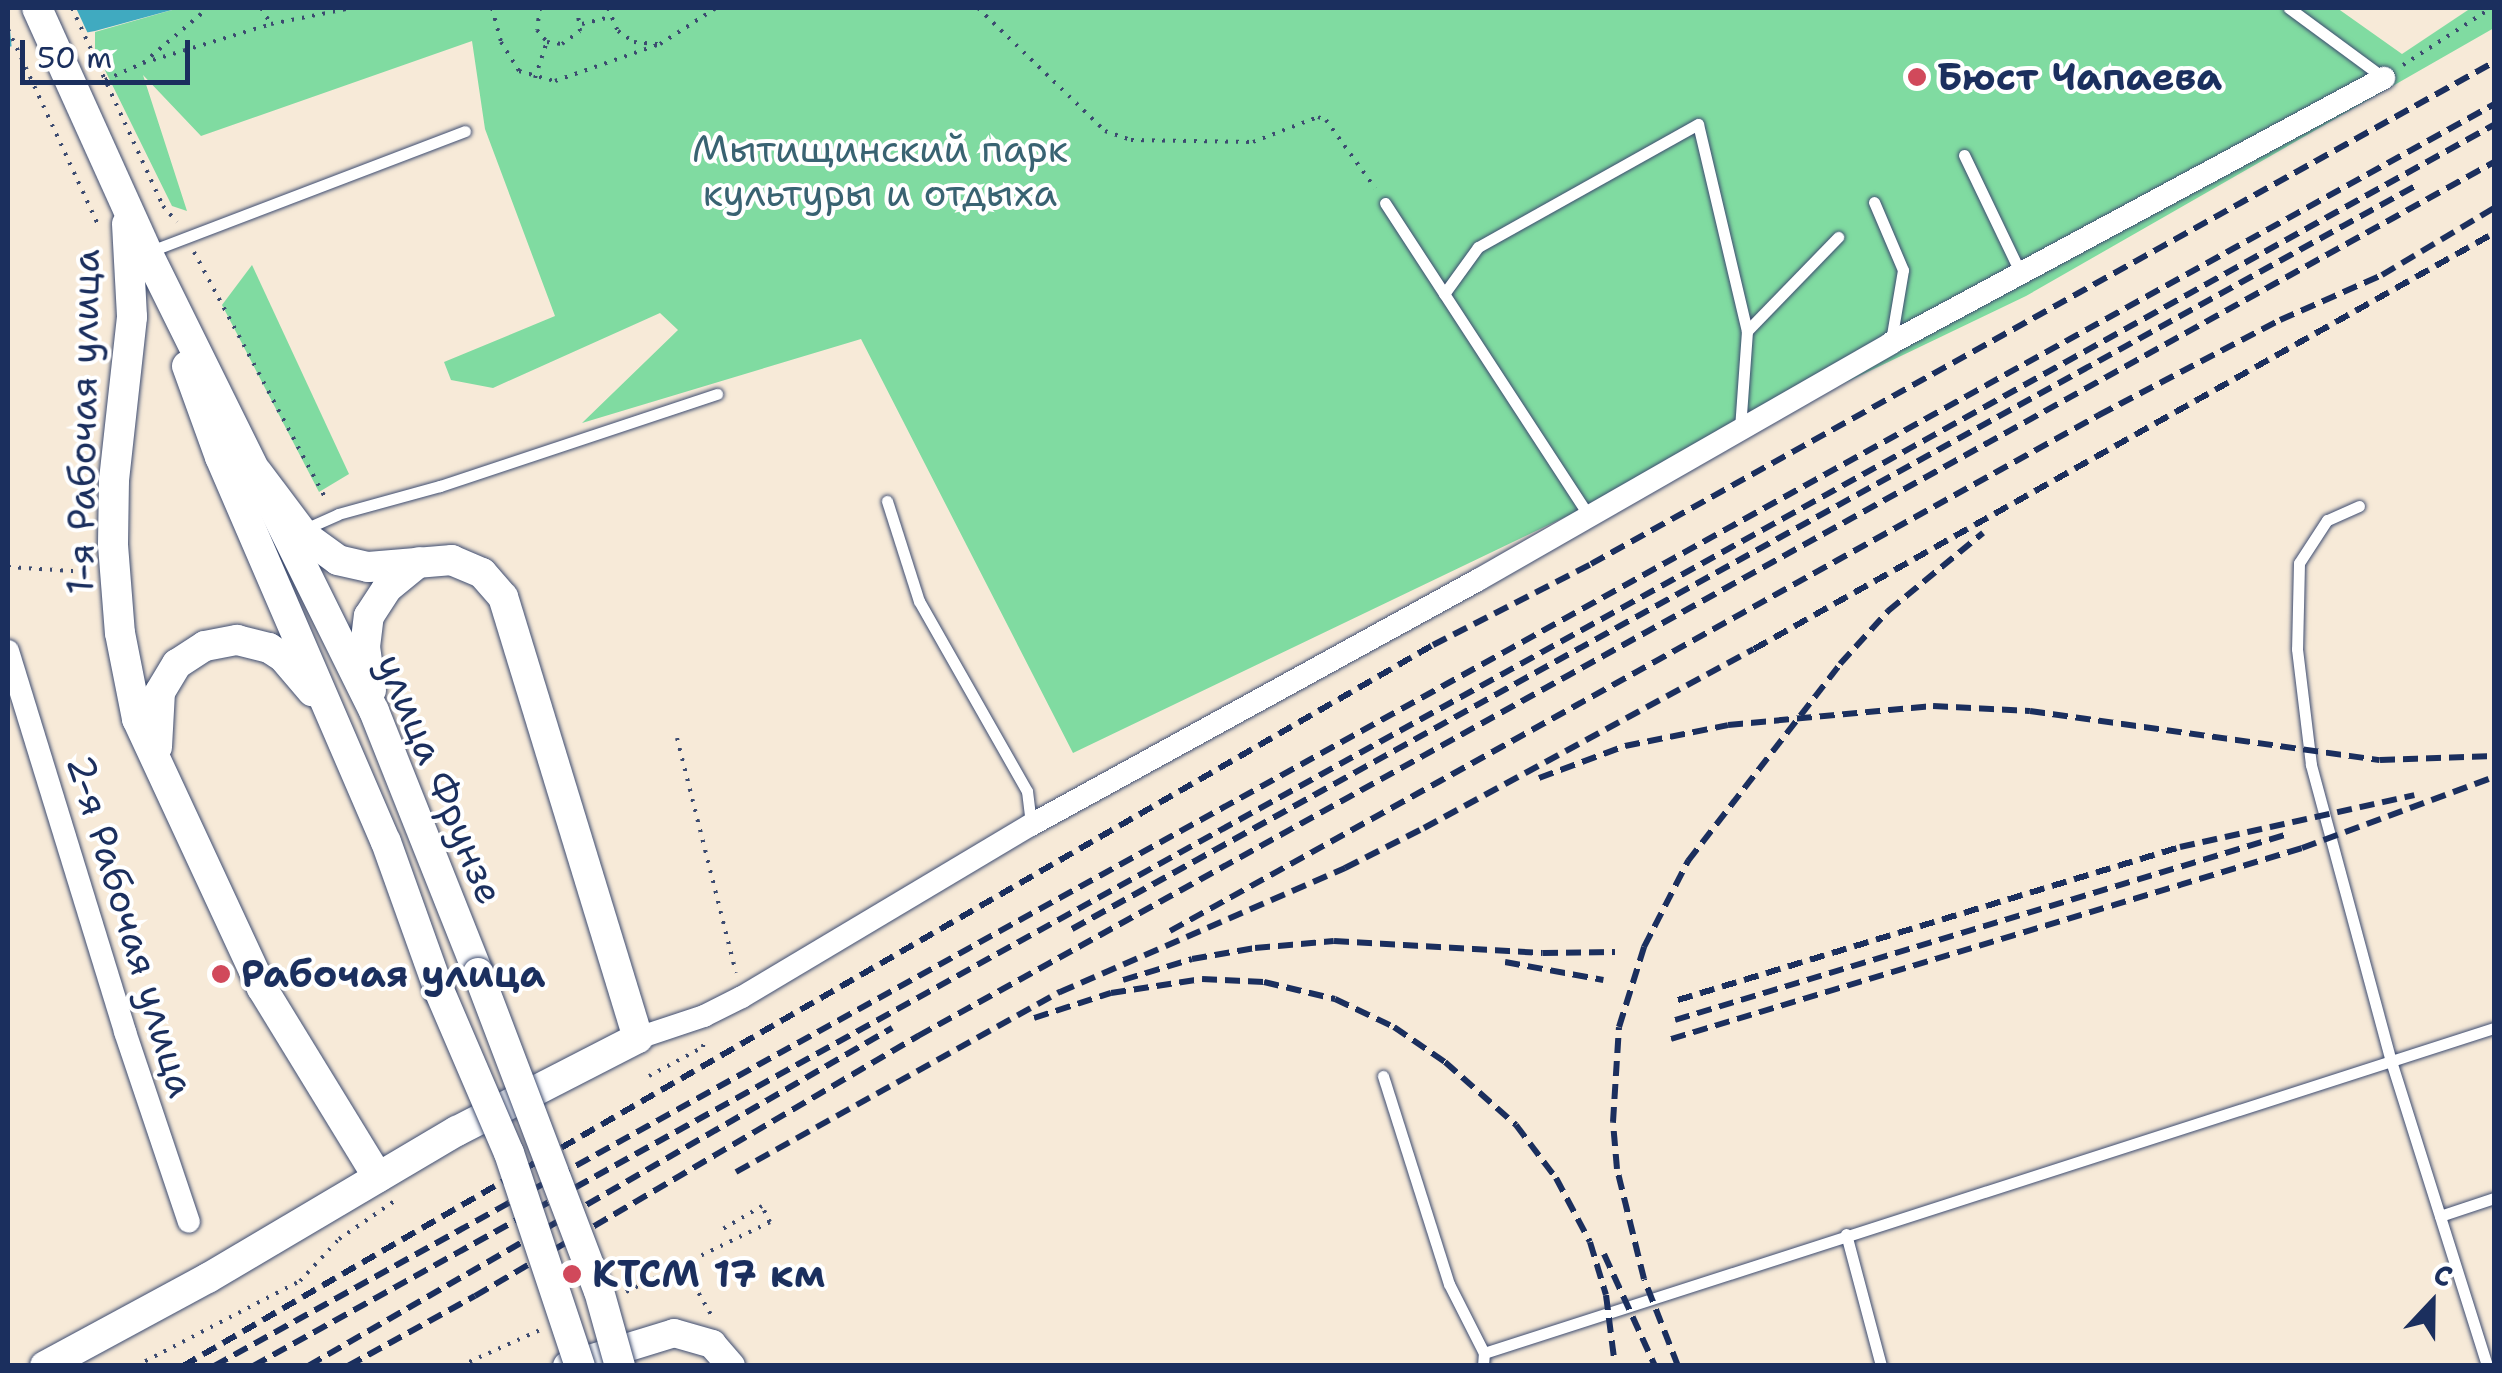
<!DOCTYPE html>
<html>
<head>
<meta charset="utf-8">
<style>
	body { margin:0 }
	#map { position:relative; width:2502px; height:1373px; overflow:hidden; background:#f7ead8; font-family:"Shantell Sans",sans-serif }
	div>[style] { position:absolute }
	[style*='--x'] { left:calc(var(--x)*1px); top:calc(var(--y)*1px); width:calc(var(--w)*1px); rotate:calc(var(--a)*1deg) }
	.green>* { inset:0; background:#80dba1 }
	.water>* { inset:0; background:#40aac0 }
	.pier>* { inset:0; background:#f7ead8 }
	.path>* { height:4px; margin-top:-2px; transform-origin:0; background:repeating-linear-gradient(90deg,#3c4b70 0 2.5px,transparent 0 10.5px) }
	.roads { filter:drop-shadow(0 0 2px #3c4b70) drop-shadow(0 0 2px #3c4b70) }
	.service>* { height:11px; margin:-5.5px; padding:0 5.5px; transform-origin:5.5px; border-radius:5.5px; background:#fff }
	.minor>* { height:22px; margin:-11px; padding:0 11px; transform-origin:11px; border-radius:11px; background:#fff }
	.tertiary>* { height:28px; margin:-14px; padding:0 14px; transform-origin:14px; border-radius:14px; background:#fff }
	.secondary>* { height:30px; margin:-15px; padding:0 15px; transform-origin:15px; border-radius:15px; background:#fff }
	.rail>* { height:6px; margin-top:-3px; transform-origin:0; background:repeating-linear-gradient(90deg,#1b2f5e 0 15px,transparent 0 23px) }
	.bridges { filter:drop-shadow(0 0 2px #3c4b70) drop-shadow(0 0 2px #3c4b70) }
	.secondary-bridge>* { height:30px; margin:-15px; padding:0 15px; transform-origin:15px; border-radius:15px; background:#fff }
	.dots>* { width:28px; height:28px; translate:-50% -50%; box-sizing:border-box; border:5px solid #fff; border-radius:50% }
	span { translate:-50% -50%; white-space:nowrap; text-align:center; line-height:1.15; -webkit-text-stroke:8px #fff; paint-order:stroke }
	.poi-label { font-size:38px; color:#1b2f5e; font-weight:700 }
	.left { translate:0 -50%; text-align:left }
	.park-label { font-size:38px; color:#396372 }
	.street-label { font-size:38px; color:#1b2f5e }
	.frame { position:absolute; inset:0; border:10px solid #1b2f5e; pointer-events:none }
	.north { position:absolute; left:2382px; top:1253px; width:100px; height:100px; -webkit-text-stroke:8px #fff; paint-order:stroke; rotate:22deg; font-size:28px; font-weight:700; line-height:40px; text-align:center; color:#1b2f5e }
	.north::after { content:''; display:block; margin:auto; width:35px; height:45px; background:#1b2f5e; clip-path:polygon(50% 0,100% 100%,50% 72%,0 100%) }
	.scale { position:absolute; left:20px; top:40px; width:170px; height:45px; box-sizing:border-box; border:5px solid #1b2f5e; border-top:0; padding-left:12px; font-size:30px; line-height:35px; white-space:nowrap; color:#1b2f5e; -webkit-text-stroke:8px #fff; paint-order:stroke }
</style>
</head>
<body>
<div id="map">
	<div class="green">
		<div style="clip-path:polygon(179px 8px,2337px 8px,2402px 54px,2471px 8px,2494px 8px,2494px 28px,2026px 296px,1073px 753px,861px 339px,582px 423px,678px 330px,660px 313px,493px 388px,451px 380px,444px 362px,555px 316px,485px 129px,472px 41px,201px 136px,143px 75px,187px 211px,172px 206px,95px 50px,95px 32px)"></div>
		<div style="clip-path:polygon(252px 265px,349px 474px,319px 492px,222px 305px)"></div>
	</div>
	<div class="water">
		<div style="clip-path:polygon(8px 8px,179px 8px,95px 31px,8px 47px)"></div>
	</div>
	<div class="pier">
		<div style="clip-path:polygon(8px 8px,76px 8px,90px 38px,12px 51px)"></div>
	</div>
	<div class="path">
		<div style="--x:72;--y:8;--w:218;--a:65.3"></div>
		<div style="--x:163;--y:206;--w:21;--a:49"></div>
		<div style="--x:261;--y:8;--w:19;--a:58"></div>
		<div style="--x:271;--y:24;--w:83;--a:-11.2"></div>
		<div style="--x:492;--y:8;--w:35;--a:75"></div>
		<div style="--x:501;--y:42;--w:34;--a:58"></div>
		<div style="--x:519;--y:71;--w:37;--a:16"></div>
		<div style="--x:555;--y:81;--w:111;--a:-19.4"></div>
		<div style="--x:660;--y:44;--w:67;--a:-32.7"></div>
		<div style="--x:540;--y:8;--w:22;--a:98"></div>
		<div style="--x:537;--y:30;--w:16;--a:50"></div>
		<div style="--x:547;--y:42;--w:15;--a:8"></div>
		<div style="--x:562;--y:44;--w:22;--a:-36"></div>
		<div style="--x:580;--y:31;--w:23;--a:-97"></div>
		<div style="--x:608;--y:8;--w:25;--a:67"></div>
		<div style="--x:618;--y:31;--w:19;--a:35"></div>
		<div style="--x:634;--y:42;--w:25;--a:5"></div>
		<div style="--x:978;--y:8;--w:177;--a:44.1"></div>
		<div style="--x:1105;--y:131;--w:28;--a:19"></div>
		<div style="--x:1131;--y:140;--w:122;--a:0.9"></div>
		<div style="--x:1253;--y:142;--w:70;--a:-21"></div>
		<div style="--x:1318;--y:117;--w:9;--a:21"></div>
		<div style="--x:1326;--y:120;--w:84;--a:54.2"></div>
		<div style="--x:582;--y:24;--w:29;--a:-14"></div>
		<div style="--x:8;--y:29;--w:220;--a:65.3"></div>
		<div style="--x:143;--y:63;--w:134;--a:-16.9"></div>
		<div style="--x:2403;--y:65;--w:105;--a:-32.9"></div>
		<div style="--x:535;--y:78;--w:38;--a:-72"></div>
		<div style="--x:105;--y:80;--w:42;--a:-24.1"></div>
		<div style="--x:143;--y:63;--w:85;--a:-40.2"></div>
		<div style="--x:194;--y:252;--w:280;--a:61.9"></div>
		<div style="--x:8;--y:567;--w:80;--a:3.6"></div>
		<div style="--x:677;--y:738;--w:242;--a:75.9"></div>
		<div style="--x:649;--y:1076;--w:61;--a:-28.2"></div>
		<div style="--x:703;--y:1047;--w:9;--a:-84"></div>
		<div style="--x:683;--y:1266;--w:60;--a:60"></div>
		<div style="--x:626;--y:1292;--w:160;--a:-25.9"></div>
		<div style="--x:770;--y:1222;--w:18;--a:-117"></div>
		<div style="--x:762;--y:1206;--w:48;--a:149.7"></div>
		<div style="--x:136;--y:1366;--w:185;--a:-27.4"></div>
		<div style="--x:300;--y:1281;--w:57;--a:-47.1"></div>
		<div style="--x:339;--y:1239;--w:69;--a:-34.4"></div>
		<div style="--x:460;--y:1366;--w:88;--a:-24.2"></div>
	</div>
	<div class="roads">
		<div class="service">
			<div style="--x:2289;--y:8;--w:118;--a:36.4"></div>
			<div style="--x:1964;--y:155;--w:130;--a:64.4"></div>
			<div style="--x:1874;--y:202;--w:74;--a:66.9"></div>
			<div style="--x:1903;--y:270;--w:72;--a:99.6"></div>
			<div style="--x:1385;--y:203;--w:375;--a:56.9"></div>
			<div style="--x:151;--y:251;--w:336;--a:-20.9"></div>
			<div style="--x:1444;--y:294;--w:58;--a:-54.1"></div>
			<div style="--x:1478;--y:247;--w:252;--a:-29.2"></div>
			<div style="--x:1698;--y:124;--w:213;--a:76.7"></div>
			<div style="--x:1747;--y:331;--w:98;--a:94.1"></div>
			<div style="--x:1747;--y:331;--w:131;--a:-45.9"></div>
			<div style="--x:887;--y:501;--w:105;--a:72.3"></div>
			<div style="--x:919;--y:601;--w:219;--a:60.4"></div>
			<div style="--x:1027;--y:791;--w:34;--a:83"></div>
			<div style="--x:2359;--y:506;--w:35;--a:156"></div>
			<div style="--x:2327;--y:520;--w:51;--a:123.1"></div>
			<div style="--x:2299;--y:563;--w:86;--a:91.3"></div>
			<div style="--x:2297;--y:649;--w:117;--a:83.1"></div>
			<div style="--x:2311;--y:765;--w:307;--a:74.9"></div>
			<div style="--x:2391;--y:1061;--w:320;--a:72.5"></div>
			<div style="--x:305;--y:529;--w:36;--a:-24"></div>
			<div style="--x:338;--y:514;--w:106;--a:-15.4"></div>
			<div style="--x:440;--y:486;--w:292;--a:-18.4"></div>
			<div style="--x:1383;--y:1076;--w:218;--a:72.4"></div>
			<div style="--x:1449;--y:1284;--w:77;--a:63.1"></div>
			<div style="--x:2440;--y:1216;--w:57;--a:-18.4"></div>
			<div style="--x:1846;--y:1234;--w:137;--a:75.1"></div>
			<div style="--x:1483;--y:1366;--w:13;--a:-86"></div>
			<div style="--x:1484;--y:1353;--w:1061;--a:-17.84"></div>
		</div>
		<div class="minor">
			<div style="--x:8;--y:651;--w:399;--a:72.9"></div>
			<div style="--x:125;--y:1032;--w:200;--a:71.4"></div>
			<div style="--x:638;--y:1038;--w:70;--a:-18.4"></div>
			<div style="--x:704;--y:1016;--w:42;--a:-26.6"></div>
			<div style="--x:742;--y:997;--w:336;--a:-30.8"></div>
			<div style="--x:1031;--y:825;--w:510;--a:-28.73"></div>
			<div style="--x:1478;--y:580;--w:476;--a:-29.8"></div>
			<div style="--x:1891;--y:343;--w:560;--a:-28.26"></div>
		</div>
		<div class="tertiary">
			<div style="--x:567;--y:1366;--w:112;--a:-17.1"></div>
			<div style="--x:674;--y:1333;--w:40;--a:16"></div>
			<div style="--x:712;--y:1344;--w:29;--a:49"></div>
		</div>
		<div class="secondary">
			<div style="--x:37;--y:8;--w:268;--a:65.7"></div>
			<div style="--x:147;--y:252;--w:512;--a:63.69"></div>
			<div style="--x:374;--y:711;--w:282;--a:68.3"></div>
			<div style="--x:127;--y:224;--w:93;--a:86.9"></div>
			<div style="--x:132;--y:317;--w:164;--a:96.3"></div>
			<div style="--x:114;--y:480;--w:65;--a:90.9"></div>
			<div style="--x:113;--y:545;--w:88;--a:85.5"></div>
			<div style="--x:120;--y:633;--w:88;--a:78.8"></div>
			<div style="--x:137;--y:719;--w:297;--a:65.1"></div>
			<div style="--x:262;--y:988;--w:222;--a:58.5"></div>
			<div style="--x:187;--y:366;--w:97;--a:70.1"></div>
			<div style="--x:220;--y:457;--w:419;--a:66.7"></div>
			<div style="--x:386;--y:842;--w:157;--a:70.3"></div>
			<div style="--x:371;--y:690;--w:43;--a:-97.9"></div>
			<div style="--x:365;--y:647;--w:31;--a:-83"></div>
			<div style="--x:369;--y:616;--w:33;--a:-57"></div>
			<div style="--x:387;--y:588;--w:41;--a:-39.1"></div>
			<div style="--x:157;--y:747;--w:55;--a:-86.9"></div>
			<div style="--x:160;--y:692;--w:33;--a:-59"></div>
			<div style="--x:177;--y:664;--w:33;--a:-33"></div>
			<div style="--x:205;--y:646;--w:33;--a:-11"></div>
			<div style="--x:237;--y:640;--w:33;--a:14"></div>
			<div style="--x:269;--y:648;--w:17;--a:33"></div>
			<div style="--x:283;--y:657;--w:45;--a:49.5"></div>
			<div style="--x:45;--y:1366;--w:185;--a:-28.4"></div>
			<div style="--x:208;--y:1278;--w:289;--a:-30.6"></div>
			<div style="--x:457;--y:1131;--w:203;--a:-27.2"></div>
			<div style="--x:638;--y:1038;--w:461;--a:-107"></div>
			<div style="--x:503;--y:597;--w:32;--a:-131"></div>
			<div style="--x:482;--y:573;--w:33;--a:-157"></div>
			<div style="--x:452;--y:560;--w:84;--a:175.2"></div>
			<div style="--x:368;--y:567;--w:31;--a:-167"></div>
			<div style="--x:338;--y:560;--w:41;--a:-144"></div>
			<div style="--x:305;--y:536;--w:80;--a:-126.9"></div>
		</div>
	</div>
	<div class="rail">
		<div style="--x:1539;--y:778;--w:92;--a:-20.4"></div>
		<div style="--x:1625;--y:746;--w:105;--a:-11.5"></div>
		<div style="--x:1728;--y:725;--w:206;--a:-5.3"></div>
		<div style="--x:1933;--y:706;--w:97;--a:3"></div>
		<div style="--x:2030;--y:711;--w:353;--a:8"></div>
		<div style="--x:2380;--y:760;--w:114;--a:-2"></div>
		<div style="--x:1072;--y:929;--w:1539;--a:-28.95"></div>
		<div style="--x:1170;--y:931;--w:1063;--a:-29.05"></div>
		<div style="--x:2099;--y:415;--w:204;--a:-27.7"></div>
		<div style="--x:2280;--y:320;--w:111;--a:-23.8"></div>
		<div style="--x:2382;--y:275;--w:131;--a:-30.9"></div>
		<div style="--x:1505;--y:962;--w:100;--a:10.4"></div>
		<div style="--x:1123;--y:980;--w:72;--a:-16.9"></div>
		<div style="--x:1192;--y:959;--w:64;--a:-9.9"></div>
		<div style="--x:1255;--y:948;--w:79;--a:-5.1"></div>
		<div style="--x:1334;--y:941;--w:209;--a:3.3"></div>
		<div style="--x:1543;--y:953;--w:72;--a:-0.8"></div>
		<div style="--x:1678;--y:1000;--w:525;--a:-16.95"></div>
		<div style="--x:2180;--y:847;--w:240;--a:-12.5"></div>
		<div style="--x:1034;--y:1018;--w:81;--a:-18"></div>
		<div style="--x:1111;--y:993;--w:92;--a:-8.7"></div>
		<div style="--x:1202;--y:979;--w:62;--a:2.8"></div>
		<div style="--x:1264;--y:982;--w:73;--a:13.5"></div>
		<div style="--x:1335;--y:999;--w:65;--a:25.4"></div>
		<div style="--x:1394;--y:1027;--w:62;--a:34.5"></div>
		<div style="--x:1445;--y:1062;--w:95;--a:41.6"></div>
		<div style="--x:1516;--y:1125;--w:66;--a:53"></div>
		<div style="--x:1556;--y:1178;--w:72;--a:62"></div>
		<div style="--x:1590;--y:1242;--w:55;--a:73.2"></div>
		<div style="--x:1606;--y:1295;--w:72;--a:82.8"></div>
		<div style="--x:1675;--y:1020;--w:641;--a:-16.88"></div>
		<div style="--x:1671;--y:1039;--w:659;--a:-16.84"></div>
		<div style="--x:2302;--y:848;--w:205;--a:-20.3"></div>
		<div style="--x:736;--y:1172;--w:371;--a:-29.1"></div>
		<div style="--x:1060;--y:992;--w:311;--a:-23.5"></div>
		<div style="--x:1345;--y:868;--w:89;--a:-26.9"></div>
		<div style="--x:1424;--y:828;--w:375;--a:-28.5"></div>
		<div style="--x:1754;--y:649;--w:849;--a:-29.34"></div>
		<div style="--x:1604;--y:1254;--w:123;--a:65.5"></div>
		<div style="--x:183;--y:1366;--w:1443;--a:-29.98"></div>
		<div style="--x:1433;--y:645;--w:178;--a:-27.1"></div>
		<div style="--x:1591;--y:564;--w:1033;--a:-29.07"></div>
		<div style="--x:214;--y:1366;--w:2606;--a:-28.96"></div>
		<div style="--x:253;--y:1366;--w:2562;--a:-28.98"></div>
		<div style="--x:308;--y:1366;--w:675;--a:-30.06"></div>
		<div style="--x:348;--y:1366;--w:145;--a:-28.9"></div>
		<div style="--x:475;--y:1296;--w:514;--a:-30.41"></div>
		<div style="--x:918;--y:1036;--w:1802;--a:-29.01"></div>
		<div style="--x:1678;--y:1366;--w:93;--a:-111.3"></div>
		<div style="--x:1644;--y:1279;--w:113;--a:-103.8"></div>
		<div style="--x:1617;--y:1169;--w:47;--a:-94.9"></div>
		<div style="--x:1613;--y:1122;--w:95;--a:-86.4"></div>
		<div style="--x:1619;--y:1027;--w:84;--a:-72.6"></div>
		<div style="--x:1644;--y:947;--w:97;--a:-62.9"></div>
		<div style="--x:1688;--y:861;--w:249;--a:-52.3"></div>
		<div style="--x:1840;--y:664;--w:72;--a:-47.8"></div>
		<div style="--x:1888;--y:611;--w:123;--a:-39.4"></div>
	</div>
	<div class="bridges">
		<div class="secondary-bridge">
			<div style="--x:478;--y:973;--w:340;--a:69.2"></div>
			<div style="--x:599;--y:1291;--w:78;--a:74.4"></div>
			<div style="--x:439;--y:990;--w:177;--a:66.8"></div>
			<div style="--x:509;--y:1153;--w:225;--a:71.6"></div>
		</div>
	</div>
	<div class="dots">
		<div style="left:1917px;top:77px;background:#d1495b"></div>
		<div style="left:221px;top:974px;background:#d1495b"></div>
		<div style="left:572px;top:1274px;background:#d1495b"></div>
	</div>
	<div class="poi-label">
		<span class="left" style="left:1937px;top:77px">Бюст Чапаева</span>
		<span class="left" style="left:241px;top:974px">Рабочая улица</span>
		<span class="left" style="left:592px;top:1274px">КТСМ 17 км</span>
	</div>
	<div class="park-label">
		<span style="left:880px;top:171px">Мытищинский парк<br>культуры и отдыха</span>
	</div>
	<div class="street-label">
		<span style="left:83px;top:422px;rotate:-89deg">1-я Рабочая улица</span>
		<span style="left:440px;top:779px;rotate:67deg">улица Фрунзе</span>
		<span style="left:131px;top:926px;rotate:73deg">2-я Рабочая улица</span>
	</div>
	<div class="frame"></div>
	<div class="north">С</div>
	<div class="scale">50 m</div>
</div>
</body>
</html>
